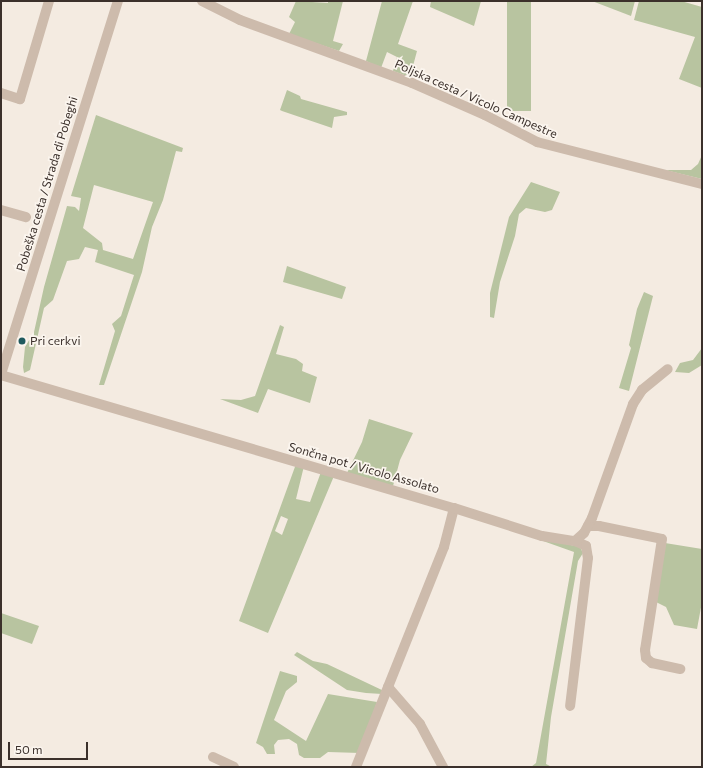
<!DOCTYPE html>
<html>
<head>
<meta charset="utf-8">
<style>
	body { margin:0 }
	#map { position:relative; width:703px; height:768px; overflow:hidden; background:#f4ebe1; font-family:Commissioner,sans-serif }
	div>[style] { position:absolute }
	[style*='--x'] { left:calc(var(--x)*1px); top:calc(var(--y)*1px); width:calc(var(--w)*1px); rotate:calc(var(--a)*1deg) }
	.green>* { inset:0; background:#b8c4a0; transform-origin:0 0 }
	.minor>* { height:10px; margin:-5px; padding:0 5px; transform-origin:5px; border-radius:5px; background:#cdbbac }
	.dots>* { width:11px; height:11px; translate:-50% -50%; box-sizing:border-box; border:2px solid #fbf5ee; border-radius:50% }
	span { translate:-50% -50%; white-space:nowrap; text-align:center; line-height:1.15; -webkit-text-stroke:3.5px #fbf5ee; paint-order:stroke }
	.street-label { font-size:12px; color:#3b302b }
	.poi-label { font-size:12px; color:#3b302b }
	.left { translate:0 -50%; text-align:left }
	.frame { position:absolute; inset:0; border:2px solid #3b302b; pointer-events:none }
	.scale { position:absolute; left:8px; top:742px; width:80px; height:18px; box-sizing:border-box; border:2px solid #3b302b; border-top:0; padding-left:5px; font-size:12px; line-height:14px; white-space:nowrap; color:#3b302b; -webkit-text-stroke:3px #fbf5ee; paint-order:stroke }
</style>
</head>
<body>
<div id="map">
	<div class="green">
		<div style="clip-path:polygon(296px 1px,328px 3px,328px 1px,343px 1px,333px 41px,343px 44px,339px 51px,289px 34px,295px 22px,289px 17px)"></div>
		<div style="clip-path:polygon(382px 1px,413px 1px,398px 44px,417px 51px,410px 77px,393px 71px,397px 57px,387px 52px,381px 68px,366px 61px)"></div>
		<div style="clip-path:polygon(431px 1px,481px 1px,474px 26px,430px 7px)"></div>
		<div style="left:507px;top:1px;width:24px;height:110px"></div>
		<div style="clip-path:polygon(592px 1px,635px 1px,631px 16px)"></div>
		<div style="clip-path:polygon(639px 1px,681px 1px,702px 7px,702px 88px,679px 79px,695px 37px,634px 20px)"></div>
		<div style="clip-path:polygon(287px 90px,300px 96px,301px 99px,347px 112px,347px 115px,334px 117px,332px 128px,282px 111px,280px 110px)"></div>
		<div style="clip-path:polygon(evenodd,96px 115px,183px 148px,182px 152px,176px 151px,163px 200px,152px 227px,142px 272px,104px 385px,99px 385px,115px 331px,112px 324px,121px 316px,134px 275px,95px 262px,98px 250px,85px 247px,79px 259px,67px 261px,53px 300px,44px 308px,30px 370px,24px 373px,23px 367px,25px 347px,34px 332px,44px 287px,67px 206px,75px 207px,79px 211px,81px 198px,71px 196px,96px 115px,94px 185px,153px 202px,133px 259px,103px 250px,102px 243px,83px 228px,94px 185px)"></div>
		<div style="clip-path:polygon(702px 155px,702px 179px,665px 170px,691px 170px,698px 164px)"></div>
		<div style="clip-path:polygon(531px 182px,560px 192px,552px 210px,545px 212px,526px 208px,519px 214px,515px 236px,500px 282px,494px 318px,490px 317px,490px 293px,509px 217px)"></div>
		<div style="clip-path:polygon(287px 266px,346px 287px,342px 299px,283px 282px)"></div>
		<div style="clip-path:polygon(644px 292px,653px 296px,629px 391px,619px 388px,631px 348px,629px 345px,637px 309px)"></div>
		<div style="clip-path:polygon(280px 325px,284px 327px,276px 354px,296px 359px,303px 364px,302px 371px,317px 377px,310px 403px,268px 389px,258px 413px,220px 399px,241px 400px,255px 396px)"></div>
		<div style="clip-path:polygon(702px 348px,702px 365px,689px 373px,675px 372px,680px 363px,693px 360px)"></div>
		<div style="clip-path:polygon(369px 419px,413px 433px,400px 460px,393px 486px,347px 473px,362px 442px)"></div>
		<div style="clip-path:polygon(evenodd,296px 464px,304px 466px,296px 499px,310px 502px,321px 472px,334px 476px,268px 633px,239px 621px,296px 464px,281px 516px,288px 519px,282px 535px,275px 531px,281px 516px)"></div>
		<div style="clip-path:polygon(529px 536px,580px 547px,583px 553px,578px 561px,551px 717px,546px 764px,552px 767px,531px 767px,536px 763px,574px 552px)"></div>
		<div style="clip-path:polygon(665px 543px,702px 549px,702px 602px,697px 629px,674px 625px,666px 607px,654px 601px)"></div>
		<div style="clip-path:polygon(1px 613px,39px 626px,32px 644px,1px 633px)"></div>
		<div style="clip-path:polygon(297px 652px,313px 661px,327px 664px,384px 691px,382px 694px,366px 693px,347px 690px,294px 655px)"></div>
		<div style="clip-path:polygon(280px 671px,297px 676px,297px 682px,286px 691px,274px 720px,306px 741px,328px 694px,377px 702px,360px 753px,328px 752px,320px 758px,304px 758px,299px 755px,297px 744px,289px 739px,278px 740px,274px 745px,275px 754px,267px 754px,263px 747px,256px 743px)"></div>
	</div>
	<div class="minor">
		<div style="--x:202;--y:1;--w:42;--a:26.6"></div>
		<div style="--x:240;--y:20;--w:183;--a:20.1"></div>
		<div style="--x:412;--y:83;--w:80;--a:23.7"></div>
		<div style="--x:485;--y:115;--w:59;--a:27.4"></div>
		<div style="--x:537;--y:142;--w:170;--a:14.3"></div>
		<div style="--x:1;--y:93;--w:20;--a:18"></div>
		<div style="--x:20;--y:99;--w:102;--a:-73.5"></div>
		<div style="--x:1;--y:210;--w:26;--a:16"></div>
		<div style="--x:1;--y:374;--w:391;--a:-72.6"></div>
		<div style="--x:1;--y:375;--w:472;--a:16.4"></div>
		<div style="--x:454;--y:508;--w:40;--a:104.4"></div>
		<div style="--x:444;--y:547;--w:237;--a:111.8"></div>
		<div style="--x:454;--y:508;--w:92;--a:17.7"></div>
		<div style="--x:542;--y:536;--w:33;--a:9"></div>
		<div style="--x:575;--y:541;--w:12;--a:24"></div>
		<div style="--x:586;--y:546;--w:12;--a:81"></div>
		<div style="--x:588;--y:558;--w:149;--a:96.9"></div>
		<div style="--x:588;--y:526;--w:11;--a:0"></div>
		<div style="--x:599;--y:526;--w:64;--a:11.7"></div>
		<div style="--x:662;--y:539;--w:112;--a:98.7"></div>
		<div style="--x:645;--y:650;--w:8;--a:83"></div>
		<div style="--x:646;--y:658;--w:8;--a:40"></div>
		<div style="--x:652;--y:663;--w:29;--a:12"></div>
		<div style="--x:575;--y:541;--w:12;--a:-42"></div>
		<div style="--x:584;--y:533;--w:17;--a:-62"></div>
		<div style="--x:592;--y:518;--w:121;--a:-70.2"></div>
		<div style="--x:633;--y:404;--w:17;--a:-57"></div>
		<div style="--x:642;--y:390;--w:33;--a:-39"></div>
		<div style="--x:388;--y:687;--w:49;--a:49.1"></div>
		<div style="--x:420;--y:724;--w:49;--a:61.9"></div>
		<div style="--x:213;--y:757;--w:23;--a:25"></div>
	</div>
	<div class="dots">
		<div style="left:22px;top:341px;background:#1f5a5e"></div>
	</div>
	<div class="street-label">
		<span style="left:476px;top:99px;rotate:24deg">Poljska cesta / Vicolo Campestre</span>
		<span style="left:47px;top:184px;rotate:-73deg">Pobeška cesta / Strada di Pobeghi</span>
		<span style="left:364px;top:468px;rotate:16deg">Sončna pot / Vicolo Assolato</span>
	</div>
	<div class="poi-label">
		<span class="left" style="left:30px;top:341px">Pri cerkvi</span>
	</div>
	<div class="frame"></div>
	<div class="scale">50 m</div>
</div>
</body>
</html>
